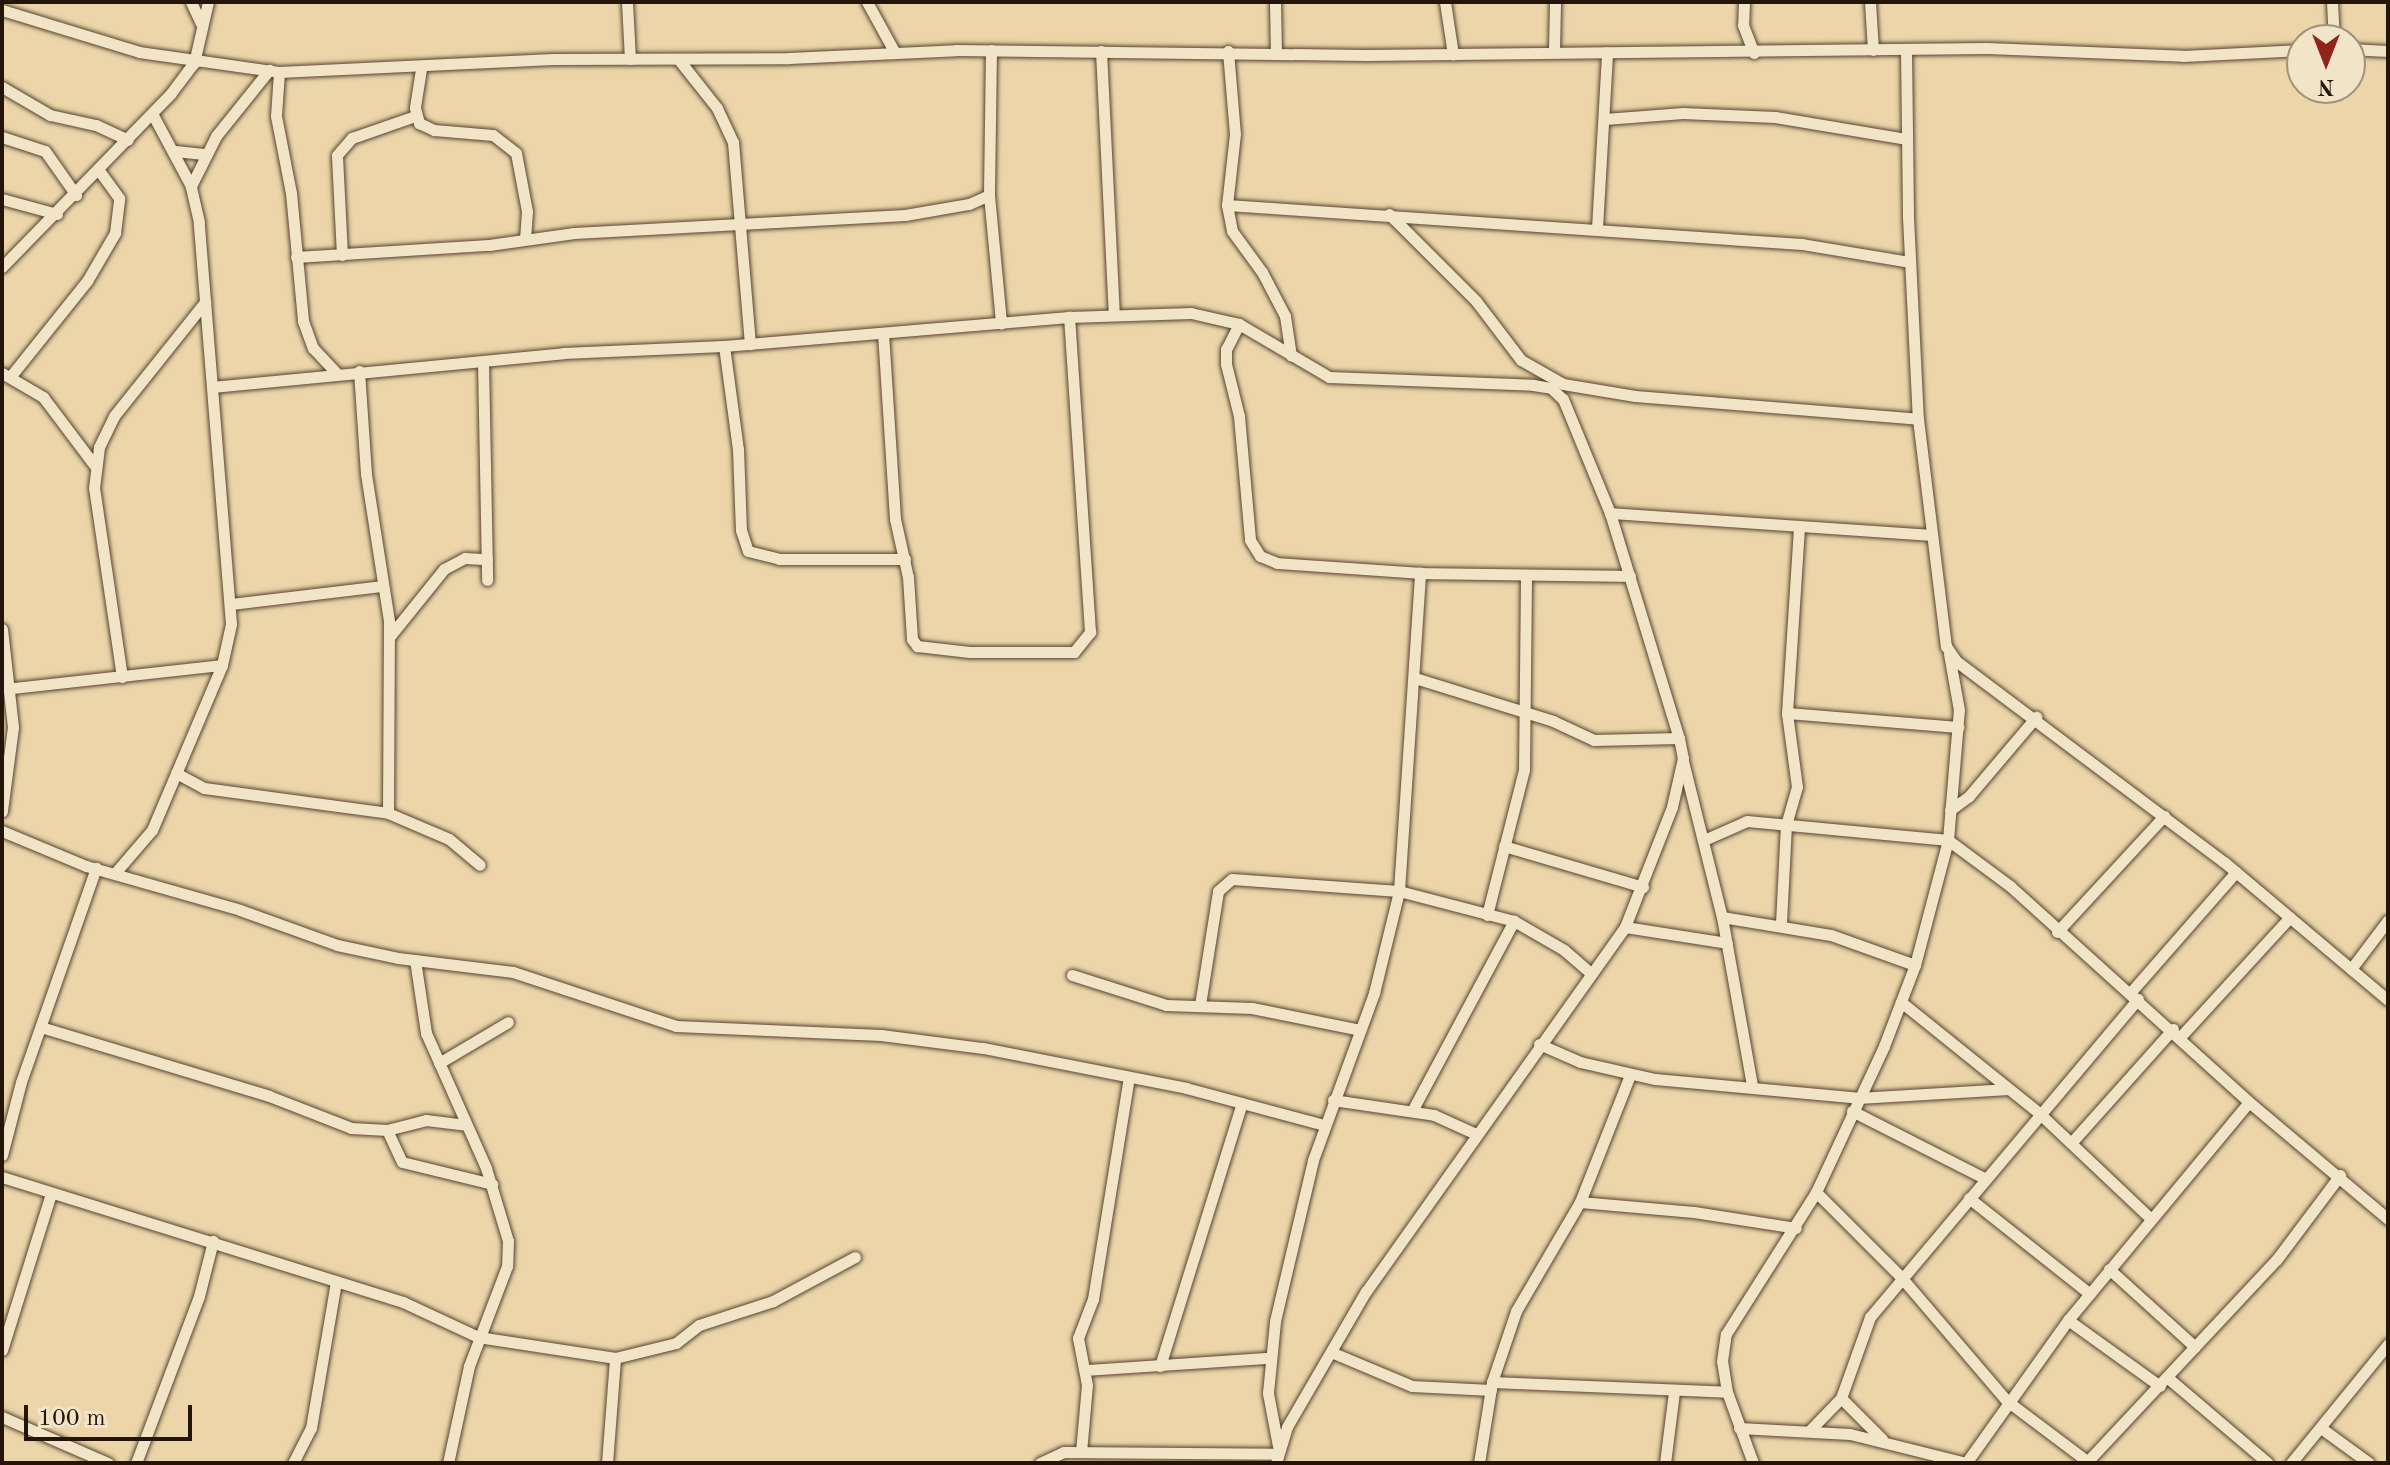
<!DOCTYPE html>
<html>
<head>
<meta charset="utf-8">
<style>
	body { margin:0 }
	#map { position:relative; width:2390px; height:1465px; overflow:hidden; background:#ebd5a9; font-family:"Old Standard TT",serif }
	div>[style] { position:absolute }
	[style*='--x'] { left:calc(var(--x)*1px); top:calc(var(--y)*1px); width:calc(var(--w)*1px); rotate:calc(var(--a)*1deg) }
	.roads { filter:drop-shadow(0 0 2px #564431) drop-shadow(0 0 2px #564431) }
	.minor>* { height:11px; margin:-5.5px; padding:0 5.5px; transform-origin:5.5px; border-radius:5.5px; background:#f2e4c7 }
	span { translate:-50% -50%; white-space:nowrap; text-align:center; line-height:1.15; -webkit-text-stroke:7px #f2e4c7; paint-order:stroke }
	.frame { position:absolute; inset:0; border:4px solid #251409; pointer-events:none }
	.north { position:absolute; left:2286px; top:24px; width:80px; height:80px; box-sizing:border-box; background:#f2e4c7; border:2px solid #a0917b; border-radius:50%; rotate:180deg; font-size:22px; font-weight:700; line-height:32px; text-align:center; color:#251409 }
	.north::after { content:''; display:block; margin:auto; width:28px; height:36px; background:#8f2418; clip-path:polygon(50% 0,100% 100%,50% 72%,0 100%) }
	.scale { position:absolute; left:24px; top:1405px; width:168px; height:36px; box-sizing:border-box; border:4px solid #251409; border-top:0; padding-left:10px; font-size:24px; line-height:28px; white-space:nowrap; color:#251409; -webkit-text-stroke:6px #f2e4c7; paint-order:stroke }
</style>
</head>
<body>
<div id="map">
	<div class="roads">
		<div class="minor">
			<div style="--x:191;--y:2;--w:23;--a:65"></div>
			<div style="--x:627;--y:2;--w:57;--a:87"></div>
			<div style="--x:867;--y:2;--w:58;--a:61.2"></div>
			<div style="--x:1275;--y:2;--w:50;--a:88.9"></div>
			<div style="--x:1445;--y:2;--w:53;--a:81.3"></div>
			<div style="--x:1744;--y:2;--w:23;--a:92"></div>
			<div style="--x:1743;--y:25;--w:30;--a:69"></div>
			<div style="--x:1870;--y:2;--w:48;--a:86.4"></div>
			<div style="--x:2332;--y:2;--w:38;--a:87"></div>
			<div style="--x:2;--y:10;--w:143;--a:17"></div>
			<div style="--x:139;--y:52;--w:141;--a:8.1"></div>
			<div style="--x:279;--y:72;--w:274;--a:-2.7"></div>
			<div style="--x:553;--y:59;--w:236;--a:-0.2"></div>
			<div style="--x:789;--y:58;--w:167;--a:-2.7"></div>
			<div style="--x:956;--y:50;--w:410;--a:0.7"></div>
			<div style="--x:1366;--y:55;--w:621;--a:-0.65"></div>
			<div style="--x:1987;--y:48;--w:196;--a:2.3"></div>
			<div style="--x:2183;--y:56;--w:119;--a:-2.9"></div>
			<div style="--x:2350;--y:49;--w:38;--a:3"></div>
			<div style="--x:991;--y:50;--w:145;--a:90.8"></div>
			<div style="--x:989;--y:195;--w:129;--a:84.6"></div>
			<div style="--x:1906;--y:50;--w:167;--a:89.3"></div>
			<div style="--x:1908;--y:217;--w:202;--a:87.2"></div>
			<div style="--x:1918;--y:419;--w:229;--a:83"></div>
			<div style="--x:1946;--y:646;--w:18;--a:56"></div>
			<div style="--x:1956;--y:661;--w:335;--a:36.9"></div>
			<div style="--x:2224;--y:862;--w:214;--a:40.1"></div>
			<div style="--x:1101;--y:51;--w:263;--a:87.2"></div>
			<div style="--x:1228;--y:51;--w:83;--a:85.2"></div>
			<div style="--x:1235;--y:134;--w:71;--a:96.4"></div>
			<div style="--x:1227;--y:205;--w:576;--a:3.88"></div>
			<div style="--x:1802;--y:244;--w:109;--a:9.5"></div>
			<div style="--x:1554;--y:51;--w:49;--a:-88.8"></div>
			<div style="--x:679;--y:60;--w:61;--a:51.6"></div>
			<div style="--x:717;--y:108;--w:38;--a:65"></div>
			<div style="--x:733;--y:142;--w:203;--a:85.2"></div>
			<div style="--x:421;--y:69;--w:39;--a:99"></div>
			<div style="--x:415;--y:108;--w:16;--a:75"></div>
			<div style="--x:419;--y:123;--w:17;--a:25"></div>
			<div style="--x:434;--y:130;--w:59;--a:4.8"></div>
			<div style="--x:493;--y:135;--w:29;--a:38"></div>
			<div style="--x:516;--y:153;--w:59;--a:79.3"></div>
			<div style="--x:527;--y:211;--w:27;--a:94"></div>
			<div style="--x:279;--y:72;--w:44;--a:93.9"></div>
			<div style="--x:276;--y:116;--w:78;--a:79"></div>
			<div style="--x:291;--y:193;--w:129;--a:84.6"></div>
			<div style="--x:303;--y:321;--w:29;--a:70"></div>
			<div style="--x:313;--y:348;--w:34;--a:47"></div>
			<div style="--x:2;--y:87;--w:56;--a:30.3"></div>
			<div style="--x:50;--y:115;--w:47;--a:12.3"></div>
			<div style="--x:96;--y:125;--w:35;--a:25"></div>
			<div style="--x:1605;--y:119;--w:78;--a:-4.4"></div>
			<div style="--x:1683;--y:113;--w:92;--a:2.5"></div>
			<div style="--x:1775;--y:117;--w:134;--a:9.5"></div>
			<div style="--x:2;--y:137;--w:45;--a:18"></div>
			<div style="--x:45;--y:151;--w:54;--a:54.8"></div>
			<div style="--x:175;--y:151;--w:31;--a:6"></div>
			<div style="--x:191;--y:186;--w:56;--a:-63.4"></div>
			<div style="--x:216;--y:136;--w:85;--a:-51.2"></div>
			<div style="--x:2;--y:199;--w:57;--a:15.3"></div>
			<div style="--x:1227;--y:205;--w:26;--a:79"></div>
			<div style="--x:1232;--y:231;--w:51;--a:53.8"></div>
			<div style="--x:1262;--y:272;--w:50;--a:62.4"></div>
			<div style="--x:1285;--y:316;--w:40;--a:81.5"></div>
			<div style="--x:1389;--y:214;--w:123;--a:45"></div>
			<div style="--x:1476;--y:301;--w:74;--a:52.7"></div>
			<div style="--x:1521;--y:360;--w:48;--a:29.7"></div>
			<div style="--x:1563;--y:384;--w:73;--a:9.5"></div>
			<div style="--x:1635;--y:396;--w:284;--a:4.6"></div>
			<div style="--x:1597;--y:228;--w:176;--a:-86.7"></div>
			<div style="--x:342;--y:255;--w:100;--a:-92.9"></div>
			<div style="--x:337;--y:155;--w:23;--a:-49"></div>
			<div style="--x:352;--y:138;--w:67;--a:-19.2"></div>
			<div style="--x:296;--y:257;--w:193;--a:-3.6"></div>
			<div style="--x:489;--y:245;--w:86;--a:-8"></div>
			<div style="--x:574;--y:233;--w:331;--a:-3.1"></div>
			<div style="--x:905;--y:215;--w:65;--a:-9.8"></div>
			<div style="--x:969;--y:204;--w:22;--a:-24"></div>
			<div style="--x:2;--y:267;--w:243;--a:-45.8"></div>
			<div style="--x:171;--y:93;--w:38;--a:-53"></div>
			<div style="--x:194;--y:63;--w:63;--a:-77.1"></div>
			<div style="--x:1239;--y:324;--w:28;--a:117"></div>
			<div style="--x:1226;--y:349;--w:15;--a:90"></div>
			<div style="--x:1226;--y:364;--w:54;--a:76"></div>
			<div style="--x:1239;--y:416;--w:124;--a:84.9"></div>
			<div style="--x:1250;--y:540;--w:19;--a:58"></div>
			<div style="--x:1260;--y:556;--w:18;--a:22"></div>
			<div style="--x:1277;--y:563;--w:143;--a:4"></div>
			<div style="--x:883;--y:333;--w:186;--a:86.3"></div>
			<div style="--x:895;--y:519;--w:59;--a:77.4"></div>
			<div style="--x:908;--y:577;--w:62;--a:86.3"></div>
			<div style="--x:912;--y:639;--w:9;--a:54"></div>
			<div style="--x:917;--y:646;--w:53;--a:6.5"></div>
			<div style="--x:970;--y:652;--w:104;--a:0"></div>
			<div style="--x:1074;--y:652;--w:26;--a:-51"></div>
			<div style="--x:1090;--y:632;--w:316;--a:-93.8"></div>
			<div style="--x:724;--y:346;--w:104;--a:82.3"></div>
			<div style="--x:738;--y:449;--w:81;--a:87.9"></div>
			<div style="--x:741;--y:530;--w:22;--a:72"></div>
			<div style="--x:748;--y:551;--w:32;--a:14"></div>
			<div style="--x:779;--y:559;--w:126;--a:0"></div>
			<div style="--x:483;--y:362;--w:218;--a:88.9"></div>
			<div style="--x:359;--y:371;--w:103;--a:86.1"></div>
			<div style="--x:366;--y:474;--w:149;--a:81.1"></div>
			<div style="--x:389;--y:621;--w:192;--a:90.3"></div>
			<div style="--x:2;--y:373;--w:48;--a:30.3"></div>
			<div style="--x:43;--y:397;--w:86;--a:53"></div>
			<div style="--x:10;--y:377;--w:123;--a:-51.3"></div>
			<div style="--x:87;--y:281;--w:56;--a:-59.7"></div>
			<div style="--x:115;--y:233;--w:35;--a:-83"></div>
			<div style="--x:119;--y:198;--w:34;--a:-126"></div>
			<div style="--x:212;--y:387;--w:353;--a:-5.5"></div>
			<div style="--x:563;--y:353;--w:161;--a:-2.5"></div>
			<div style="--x:724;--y:346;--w:346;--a:-4.8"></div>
			<div style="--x:1069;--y:317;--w:122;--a:-1.9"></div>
			<div style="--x:1191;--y:313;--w:49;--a:12.9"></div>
			<div style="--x:1239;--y:324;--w:104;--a:30.5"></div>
			<div style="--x:1329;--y:377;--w:204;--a:2.2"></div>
			<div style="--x:1533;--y:385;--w:18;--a:9"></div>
			<div style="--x:1551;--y:388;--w:16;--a:43"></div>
			<div style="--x:1563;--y:399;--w:123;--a:67.6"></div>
			<div style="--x:1610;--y:513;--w:235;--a:73"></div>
			<div style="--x:1679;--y:738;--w:20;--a:79"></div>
			<div style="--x:1683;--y:758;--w:50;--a:102.7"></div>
			<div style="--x:1672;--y:807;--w:129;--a:111.4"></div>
			<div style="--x:1625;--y:927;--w:447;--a:125.4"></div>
			<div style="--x:1366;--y:1291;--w:157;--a:120.2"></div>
			<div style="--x:1287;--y:1427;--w:38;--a:107"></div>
			<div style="--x:1610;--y:513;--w:321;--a:3.9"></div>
			<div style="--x:231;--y:604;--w:153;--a:-6.8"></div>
			<div style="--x:2;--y:629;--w:99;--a:83.6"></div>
			<div style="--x:13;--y:727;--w:85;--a:97.5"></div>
			<div style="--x:390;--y:636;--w:86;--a:-51.1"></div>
			<div style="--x:444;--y:569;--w:24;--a:-28"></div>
			<div style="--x:465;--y:558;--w:22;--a:3"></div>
			<div style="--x:122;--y:677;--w:191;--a:-98.4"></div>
			<div style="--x:94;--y:488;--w:41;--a:-83"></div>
			<div style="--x:99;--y:447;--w:34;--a:-64"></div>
			<div style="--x:114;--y:416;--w:146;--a:-51.4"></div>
			<div style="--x:1415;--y:678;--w:145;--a:17.3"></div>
			<div style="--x:1553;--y:721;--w:45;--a:24.9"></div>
			<div style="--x:1594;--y:740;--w:85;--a:-1.3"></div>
			<div style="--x:13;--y:688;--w:210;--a:-6.3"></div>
			<div style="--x:1787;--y:713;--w:172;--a:4.7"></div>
			<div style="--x:1683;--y:761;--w:161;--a:76"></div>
			<div style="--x:1722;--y:917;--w:171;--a:79.9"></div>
			<div style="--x:176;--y:773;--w:32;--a:28"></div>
			<div style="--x:204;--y:788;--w:186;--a:7.7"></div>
			<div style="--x:388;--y:813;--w:66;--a:23.1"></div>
			<div style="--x:449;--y:839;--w:40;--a:40"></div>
			<div style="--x:1950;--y:810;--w:24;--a:-36"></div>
			<div style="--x:1969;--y:796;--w:104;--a:-49.7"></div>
			<div style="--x:2;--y:831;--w:91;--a:22.6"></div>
			<div style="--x:86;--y:866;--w:160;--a:15.9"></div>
			<div style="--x:240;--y:910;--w:103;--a:19.8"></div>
			<div style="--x:337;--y:945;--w:62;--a:12"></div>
			<div style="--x:398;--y:958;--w:116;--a:6.9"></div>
			<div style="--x:513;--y:972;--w:172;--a:18.3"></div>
			<div style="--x:676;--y:1026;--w:205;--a:2.5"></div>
			<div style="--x:881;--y:1035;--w:103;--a:7.3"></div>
			<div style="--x:983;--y:1048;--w:207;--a:11.1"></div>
			<div style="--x:1186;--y:1088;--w:143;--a:15"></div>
			<div style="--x:1704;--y:840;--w:47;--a:-23.8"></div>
			<div style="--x:1747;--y:821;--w:202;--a:5.4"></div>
			<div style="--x:1948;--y:840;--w:77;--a:36.6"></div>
			<div style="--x:2010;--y:886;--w:322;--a:42.1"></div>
			<div style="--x:2249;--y:1102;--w:182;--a:40.1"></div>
			<div style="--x:1504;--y:846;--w:145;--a:16.4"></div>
			<div style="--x:115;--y:873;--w:57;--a:-49.3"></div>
			<div style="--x:152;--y:830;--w:179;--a:-67"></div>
			<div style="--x:222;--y:665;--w:42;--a:-77.6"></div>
			<div style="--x:231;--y:624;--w:403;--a:-94.6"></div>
			<div style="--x:199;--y:222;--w:37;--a:-103"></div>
			<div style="--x:191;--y:186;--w:81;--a:-118.2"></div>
			<div style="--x:1487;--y:915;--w:150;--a:-75.7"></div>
			<div style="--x:1524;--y:770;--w:195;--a:-89.4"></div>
			<div style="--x:1722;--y:917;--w:110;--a:9.4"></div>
			<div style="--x:1831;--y:935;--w:89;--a:19.7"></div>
			<div style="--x:1781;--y:923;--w:98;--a:-87.1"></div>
			<div style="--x:1786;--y:825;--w:40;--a:-74"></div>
			<div style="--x:1797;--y:787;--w:75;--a:-97.7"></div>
			<div style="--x:1787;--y:713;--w:184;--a:-86.3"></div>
			<div style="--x:1625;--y:927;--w:103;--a:8.9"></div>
			<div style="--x:2057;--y:932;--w:158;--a:-47.3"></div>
			<div style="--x:415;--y:960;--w:74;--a:81.4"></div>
			<div style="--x:426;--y:1033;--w:148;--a:66"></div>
			<div style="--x:486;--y:1168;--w:76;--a:73.2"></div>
			<div style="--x:508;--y:1241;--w:25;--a:92"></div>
			<div style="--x:507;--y:1266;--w:107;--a:110.8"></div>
			<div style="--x:469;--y:1366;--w:99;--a:102.2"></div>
			<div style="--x:2351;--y:969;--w:61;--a:-52.9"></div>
			<div style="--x:1072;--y:975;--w:99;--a:17.7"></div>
			<div style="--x:1166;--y:1005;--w:86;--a:2"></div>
			<div style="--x:1252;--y:1008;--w:110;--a:11.5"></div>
			<div style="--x:2130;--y:993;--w:161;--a:-48.8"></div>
			<div style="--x:1901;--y:1002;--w:177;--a:38.8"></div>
			<div style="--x:2039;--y:1113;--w:153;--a:43.4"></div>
			<div style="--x:1200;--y:1005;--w:115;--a:-81"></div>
			<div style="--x:1218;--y:891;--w:18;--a:-41"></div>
			<div style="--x:1232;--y:879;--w:167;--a:4.1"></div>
			<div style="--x:1399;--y:891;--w:119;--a:14.6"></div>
			<div style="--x:1514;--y:921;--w:58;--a:30.1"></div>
			<div style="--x:1564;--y:950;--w:35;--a:41"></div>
			<div style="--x:41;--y:1027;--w:238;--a:16.8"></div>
			<div style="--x:269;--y:1096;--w:88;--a:21.3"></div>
			<div style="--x:351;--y:1128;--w:36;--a:3"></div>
			<div style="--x:387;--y:1130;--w:40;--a:-14.4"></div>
			<div style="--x:426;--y:1120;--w:38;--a:7"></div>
			<div style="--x:2181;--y:1036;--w:161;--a:-47.5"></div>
			<div style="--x:1539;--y:1044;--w:45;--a:23.7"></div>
			<div style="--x:1580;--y:1062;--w:77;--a:12.8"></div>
			<div style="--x:1655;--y:1079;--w:204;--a:5.3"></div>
			<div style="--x:1858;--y:1098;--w:151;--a:-3.4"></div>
			<div style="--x:439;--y:1063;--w:80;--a:-30.7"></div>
			<div style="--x:1333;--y:1100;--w:102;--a:8.4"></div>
			<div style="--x:1434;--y:1115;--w:46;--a:24.3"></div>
			<div style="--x:1412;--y:1111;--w:216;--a:-61.8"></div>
			<div style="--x:1852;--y:1111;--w:150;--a:26.9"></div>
			<div style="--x:387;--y:1130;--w:35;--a:65"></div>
			<div style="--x:402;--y:1162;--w:93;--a:13.7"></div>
			<div style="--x:2071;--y:1143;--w:153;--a:-48.2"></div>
			<div style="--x:2;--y:1155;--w:75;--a:-75.4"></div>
			<div style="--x:21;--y:1082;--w:227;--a:-70.7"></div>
			<div style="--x:2;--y:1177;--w:420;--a:17.3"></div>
			<div style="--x:403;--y:1302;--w:83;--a:25"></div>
			<div style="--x:478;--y:1337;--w:139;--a:8.7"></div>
			<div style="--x:615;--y:1358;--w:63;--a:-13.8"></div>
			<div style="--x:676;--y:1343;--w:29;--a:-38"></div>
			<div style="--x:699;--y:1325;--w:78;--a:-18"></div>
			<div style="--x:773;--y:1301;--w:93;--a:-28.2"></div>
			<div style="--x:1816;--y:1192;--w:120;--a:45"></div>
			<div style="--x:1901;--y:1277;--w:163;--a:49.5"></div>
			<div style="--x:2007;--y:1401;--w:100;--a:36.9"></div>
			<div style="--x:1969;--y:1198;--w:154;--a:38.4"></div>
			<div style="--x:1580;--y:1202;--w:114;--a:5"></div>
			<div style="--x:1694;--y:1212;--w:103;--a:8.9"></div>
			<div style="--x:2109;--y:1269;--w:116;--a:42.2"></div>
			<div style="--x:2068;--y:1320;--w:113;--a:35.7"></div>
			<div style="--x:2;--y:1350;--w:164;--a:-72.6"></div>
			<div style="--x:1331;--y:1352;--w:88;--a:22.8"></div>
			<div style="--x:1412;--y:1386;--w:79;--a:2.9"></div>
			<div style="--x:1160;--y:1366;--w:275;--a:-72.7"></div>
			<div style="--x:1086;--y:1370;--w:182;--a:-3.8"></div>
			<div style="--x:2168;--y:1378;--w:131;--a:40.4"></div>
			<div style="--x:1492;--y:1382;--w:235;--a:2.4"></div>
			<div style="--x:1841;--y:1398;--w:58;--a:45"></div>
			<div style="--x:2;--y:1417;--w:116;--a:23.5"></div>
			<div style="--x:1739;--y:1428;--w:111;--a:3.1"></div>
			<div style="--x:1850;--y:1434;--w:120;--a:14"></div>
			<div style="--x:2321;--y:1428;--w:59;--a:36.1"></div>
			<div style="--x:1811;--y:1429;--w:43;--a:-45.9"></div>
			<div style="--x:1841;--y:1398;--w:86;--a:-70.3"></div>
			<div style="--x:1870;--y:1317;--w:416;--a:-49.9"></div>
			<div style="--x:1278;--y:1446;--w:54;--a:-100.7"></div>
			<div style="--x:1268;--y:1393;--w:72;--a:-84.4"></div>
			<div style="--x:1275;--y:1321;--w:165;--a:-76.7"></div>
			<div style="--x:1313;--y:1160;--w:178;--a:-69.9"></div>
			<div style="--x:1374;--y:993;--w:105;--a:-76.2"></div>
			<div style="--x:1399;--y:891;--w:319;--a:-86.2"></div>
			<div style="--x:1420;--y:573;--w:210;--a:0.8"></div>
			<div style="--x:1081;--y:1452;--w:67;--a:-84.9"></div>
			<div style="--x:1087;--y:1385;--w:48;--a:-100.8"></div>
			<div style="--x:1078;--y:1338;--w:42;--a:-69"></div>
			<div style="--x:1093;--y:1299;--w:225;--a:-80.8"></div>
			<div style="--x:136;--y:1463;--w:178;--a:-69.3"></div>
			<div style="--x:199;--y:1296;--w:57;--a:-75.7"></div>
			<div style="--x:293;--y:1463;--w:39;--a:-63"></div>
			<div style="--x:311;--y:1428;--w:149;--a:-80.3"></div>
			<div style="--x:607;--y:1463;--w:105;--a:-85.6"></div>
			<div style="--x:1040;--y:1463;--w:26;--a:-25"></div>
			<div style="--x:1064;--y:1452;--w:213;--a:0.5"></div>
			<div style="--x:1479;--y:1463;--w:82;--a:-80.9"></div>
			<div style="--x:1492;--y:1382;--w:75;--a:-71.3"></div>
			<div style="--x:1516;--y:1311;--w:126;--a:-59.6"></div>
			<div style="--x:1580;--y:1202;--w:136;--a:-68.5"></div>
			<div style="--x:1665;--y:1463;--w:72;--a:-82.8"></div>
			<div style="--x:1753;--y:1463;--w:76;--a:-110.1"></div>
			<div style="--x:1727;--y:1392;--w:31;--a:-99"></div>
			<div style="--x:1722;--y:1361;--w:27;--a:-82"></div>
			<div style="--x:1726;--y:1334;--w:168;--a:-57.6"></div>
			<div style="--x:1816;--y:1192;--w:161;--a:-65"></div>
			<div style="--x:1884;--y:1046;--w:87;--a:-69.1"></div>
			<div style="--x:1915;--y:965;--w:129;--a:-75.2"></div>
			<div style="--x:1948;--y:840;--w:130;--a:-85.2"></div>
			<div style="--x:1959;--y:710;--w:57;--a:-100.1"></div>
			<div style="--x:1966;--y:1463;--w:176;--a:-54.5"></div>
			<div style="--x:2068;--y:1320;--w:283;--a:-50.3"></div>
			<div style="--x:2086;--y:1463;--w:279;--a:-46.9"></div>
			<div style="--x:2277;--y:1259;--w:105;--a:-53.1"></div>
			<div style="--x:2291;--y:1463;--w:154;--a:-50.8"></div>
		</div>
	</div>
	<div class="frame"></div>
	<div class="north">N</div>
	<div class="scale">100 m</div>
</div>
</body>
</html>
